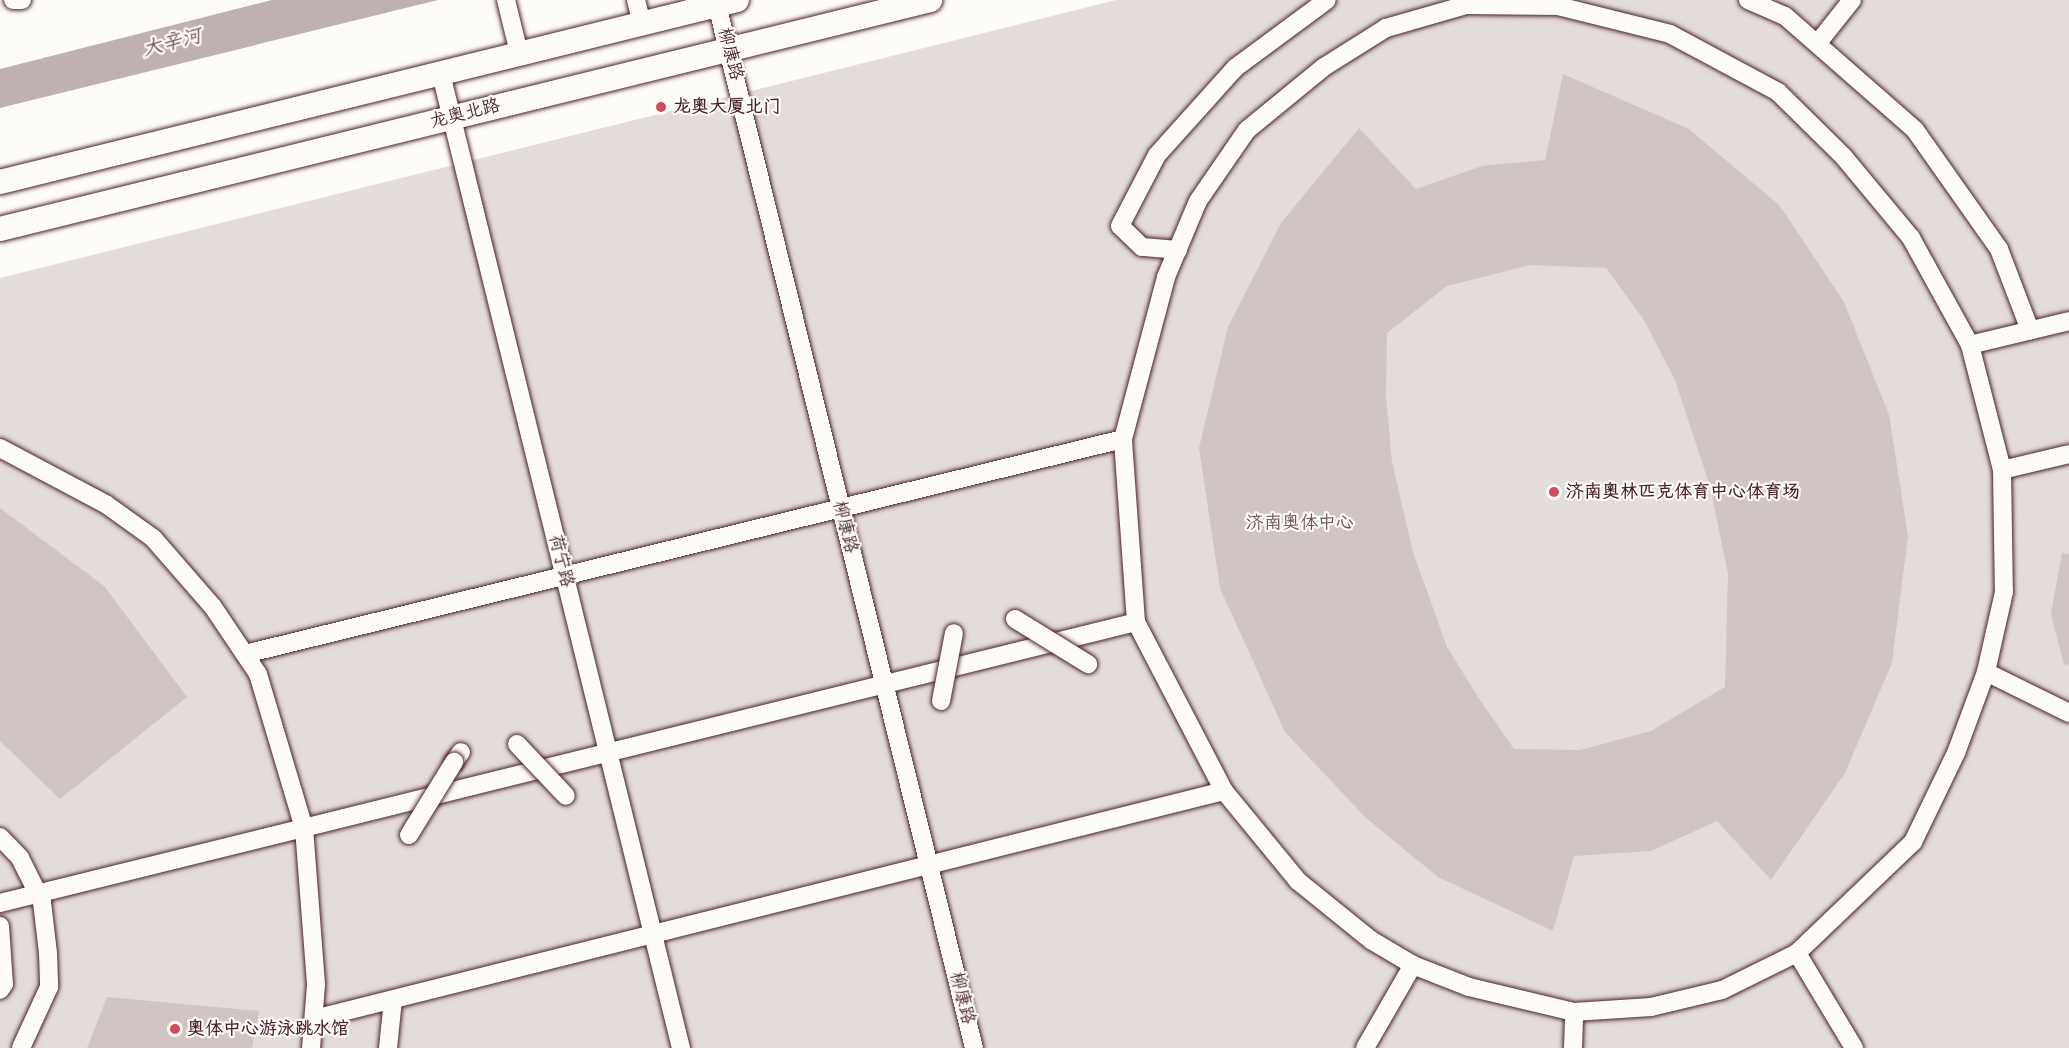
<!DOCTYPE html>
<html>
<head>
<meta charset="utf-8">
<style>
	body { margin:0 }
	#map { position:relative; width:2069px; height:1048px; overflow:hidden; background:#fdfcf7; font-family:"Balsamiq Sans","LXGW WenKai TC",sans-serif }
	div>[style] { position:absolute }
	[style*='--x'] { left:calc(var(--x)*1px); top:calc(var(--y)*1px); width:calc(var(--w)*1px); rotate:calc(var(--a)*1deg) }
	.green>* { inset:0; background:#e3dcda }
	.water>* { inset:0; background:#c0b1b1 }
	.building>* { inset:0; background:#d0c5c4 }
	.roads { filter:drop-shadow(0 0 2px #4a1f2b) drop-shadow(0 0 2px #4a1f2b) }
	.minor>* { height:18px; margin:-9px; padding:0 9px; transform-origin:9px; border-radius:9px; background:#fdfcf7 }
	.major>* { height:24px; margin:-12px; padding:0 12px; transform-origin:12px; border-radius:12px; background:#fdfcf7 }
	.bridges { filter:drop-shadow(0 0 2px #4a1f2b) drop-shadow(0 0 2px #4a1f2b) }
	.minor-bridge>* { height:18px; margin:-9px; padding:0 9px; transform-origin:9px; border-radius:9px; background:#fdfcf7 }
	.dots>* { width:16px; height:16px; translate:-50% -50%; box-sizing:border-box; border:3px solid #fdfcf7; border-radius:50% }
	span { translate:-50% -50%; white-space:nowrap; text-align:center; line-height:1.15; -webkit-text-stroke:4.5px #fdfcf7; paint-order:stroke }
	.street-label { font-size:18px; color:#4a1f2b }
	.poi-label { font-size:18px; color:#4a1f2b; font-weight:700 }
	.left { translate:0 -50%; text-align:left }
	.park-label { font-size:18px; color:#704e57 }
	.water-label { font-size:20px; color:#73525a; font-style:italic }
</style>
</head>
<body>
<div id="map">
	<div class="green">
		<div style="clip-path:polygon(1116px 0,2069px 0,2069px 1048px,0 1048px,0 278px)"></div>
	</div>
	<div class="water">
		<div style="clip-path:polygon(272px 0,438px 0,0 108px,0 69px)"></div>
	</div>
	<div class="building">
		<div style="clip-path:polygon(evenodd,1563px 74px,1689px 129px,1780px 206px,1844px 302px,1889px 415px,1908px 536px,1892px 663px,1845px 773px,1771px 880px,1717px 821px,1651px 851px,1574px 856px,1553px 931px,1438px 877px,1366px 818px,1285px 732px,1220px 588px,1199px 448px,1228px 327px,1281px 223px,1359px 128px,1416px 189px,1482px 166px,1545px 160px,1563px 74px,1530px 265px,1606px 268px,1644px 320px,1675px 380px,1710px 486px,1728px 574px,1725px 687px,1651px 731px,1580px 750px,1514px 749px,1480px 700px,1447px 647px,1413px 552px,1392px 462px,1386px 396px,1387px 333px,1447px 286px,1530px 265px)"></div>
		<div style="clip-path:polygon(0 508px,104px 586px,187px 697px,60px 799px,0 741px)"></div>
		<div style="clip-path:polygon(2062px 553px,2069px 554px,2069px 664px,2064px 665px,2051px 614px)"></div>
		<div style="clip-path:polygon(107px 997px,259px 1011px,252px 1048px,87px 1048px)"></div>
	</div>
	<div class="roads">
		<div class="minor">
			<div style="--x:13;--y:0;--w:9;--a:0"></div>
			<div style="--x:506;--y:0;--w:55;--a:76.2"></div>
			<div style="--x:636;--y:0;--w:25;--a:76"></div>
			<div style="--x:1748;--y:0;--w:40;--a:23.4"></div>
			<div style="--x:1785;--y:16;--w:173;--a:41.2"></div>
			<div style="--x:1915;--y:130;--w:146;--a:54.8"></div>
			<div style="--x:1999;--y:249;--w:87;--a:69.1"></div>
			<div style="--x:717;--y:5;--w:1074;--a:76.16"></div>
			<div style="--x:1466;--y:5;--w:92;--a:0.6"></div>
			<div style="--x:1558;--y:6;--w:115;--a:14"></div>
			<div style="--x:1670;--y:34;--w:123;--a:28.2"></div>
			<div style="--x:1778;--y:92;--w:91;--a:44.6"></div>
			<div style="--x:1843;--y:156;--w:107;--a:50.3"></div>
			<div style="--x:1911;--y:238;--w:122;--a:61.1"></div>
			<div style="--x:1970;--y:345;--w:129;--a:75.6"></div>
			<div style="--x:2002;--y:470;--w:122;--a:89.1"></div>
			<div style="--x:2004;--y:592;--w:82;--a:102.7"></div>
			<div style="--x:1986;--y:672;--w:86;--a:110.3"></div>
			<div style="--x:1956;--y:753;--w:99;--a:115.8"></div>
			<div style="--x:1913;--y:842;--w:161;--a:136.3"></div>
			<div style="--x:1797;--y:953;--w:84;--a:153.7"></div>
			<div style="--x:1722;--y:990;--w:73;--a:166.5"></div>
			<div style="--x:1651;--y:1007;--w:77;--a:176.3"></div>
			<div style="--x:1574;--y:1012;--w:108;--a:-166.6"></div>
			<div style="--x:1469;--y:987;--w:60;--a:-158.6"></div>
			<div style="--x:1413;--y:965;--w:49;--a:-149.2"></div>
			<div style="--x:1371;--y:940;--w:94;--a:-141.1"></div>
			<div style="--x:1298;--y:881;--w:117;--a:-129.4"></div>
			<div style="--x:1224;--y:791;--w:191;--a:-117.5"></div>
			<div style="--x:1136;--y:622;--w:183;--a:-94.1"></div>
			<div style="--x:1123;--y:439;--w:168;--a:-75.1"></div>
			<div style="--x:1166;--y:277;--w:82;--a:-67.2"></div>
			<div style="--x:1198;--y:201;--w:86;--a:-55.4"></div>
			<div style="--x:1247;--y:130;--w:99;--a:-39.3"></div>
			<div style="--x:1324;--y:67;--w:73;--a:-32.2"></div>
			<div style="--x:1386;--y:28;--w:83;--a:-16"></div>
			<div style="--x:1817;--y:44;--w:56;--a:-51.5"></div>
			<div style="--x:441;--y:74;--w:1003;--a:76.16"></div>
			<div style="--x:1178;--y:250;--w:36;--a:-175"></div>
			<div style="--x:1142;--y:247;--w:30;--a:-136"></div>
			<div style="--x:1120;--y:226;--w:80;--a:-62.5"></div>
			<div style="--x:1157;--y:155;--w:117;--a:-48.1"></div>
			<div style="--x:1235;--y:68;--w:114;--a:-36.5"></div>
			<div style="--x:1970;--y:345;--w:102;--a:-13.6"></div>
			<div style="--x:0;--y:448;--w:121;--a:28"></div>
			<div style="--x:107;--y:505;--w:57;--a:35.7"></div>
			<div style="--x:153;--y:538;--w:91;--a:49"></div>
			<div style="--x:213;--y:607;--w:81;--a:56.1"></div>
			<div style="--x:258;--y:674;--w:161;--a:73.4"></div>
			<div style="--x:304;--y:828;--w:157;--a:85.6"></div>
			<div style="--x:316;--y:985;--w:63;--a:94.5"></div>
			<div style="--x:2002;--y:470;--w:69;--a:-13.4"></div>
			<div style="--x:245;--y:654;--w:904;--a:-13.76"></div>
			<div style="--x:1986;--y:672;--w:93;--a:26.3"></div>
			<div style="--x:454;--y:762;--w:12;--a:-55"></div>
			<div style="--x:0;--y:837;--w:29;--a:46"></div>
			<div style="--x:20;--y:858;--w:49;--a:63.4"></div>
			<div style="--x:42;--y:902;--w:51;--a:83.3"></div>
			<div style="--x:48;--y:953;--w:34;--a:88"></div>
			<div style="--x:49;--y:987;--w:67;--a:114.7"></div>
			<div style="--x:0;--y:903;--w:1170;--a:-13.89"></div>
			<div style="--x:0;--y:926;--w:58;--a:86.1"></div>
			<div style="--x:4;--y:984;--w:7;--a:124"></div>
			<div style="--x:1797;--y:953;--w:111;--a:59"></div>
			<div style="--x:314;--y:1019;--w:938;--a:-14.07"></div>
			<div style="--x:388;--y:1048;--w:48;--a:-84.1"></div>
			<div style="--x:1365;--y:1048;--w:96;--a:-60"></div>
			<div style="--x:1573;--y:1048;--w:36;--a:-88"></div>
		</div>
		<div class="major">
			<div style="--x:0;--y:182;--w:759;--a:-13.87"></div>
			<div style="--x:0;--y:229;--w:958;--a:-13.83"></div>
		</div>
	</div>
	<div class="bridges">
		<div class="minor-bridge">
			<div style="--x:1015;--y:619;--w:86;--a:31.7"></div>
			<div style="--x:941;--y:701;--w:69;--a:-79.2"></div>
			<div style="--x:517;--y:744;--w:71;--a:46.7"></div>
			<div style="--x:409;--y:835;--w:86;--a:-58.3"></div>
		</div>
	</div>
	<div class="dots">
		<div style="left:661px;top:107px;background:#d1495b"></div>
		<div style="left:1554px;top:492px;background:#d1495b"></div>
		<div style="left:175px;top:1029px;background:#d1495b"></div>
	</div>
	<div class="street-label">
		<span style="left:730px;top:54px;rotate:76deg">柳康路</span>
		<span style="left:465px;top:114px;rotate:-14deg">龙奥北路</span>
		<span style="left:845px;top:527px;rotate:76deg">柳康路</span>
		<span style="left:561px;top:561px;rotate:76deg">荷宁路</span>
		<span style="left:962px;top:998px;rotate:76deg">柳康路</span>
	</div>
	<div class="poi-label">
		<span class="left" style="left:673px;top:107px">龙奥大厦北门</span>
		<span class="left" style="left:1566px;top:492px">济南奥林匹克体育中心体育场</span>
		<span class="left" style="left:187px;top:1029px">奥体中心游泳跳水馆</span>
	</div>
	<div class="park-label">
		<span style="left:1300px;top:523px">济南奥体中心</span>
	</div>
	<div class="water-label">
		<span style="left:172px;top:43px;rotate:-14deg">大辛河</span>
	</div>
</div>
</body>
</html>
